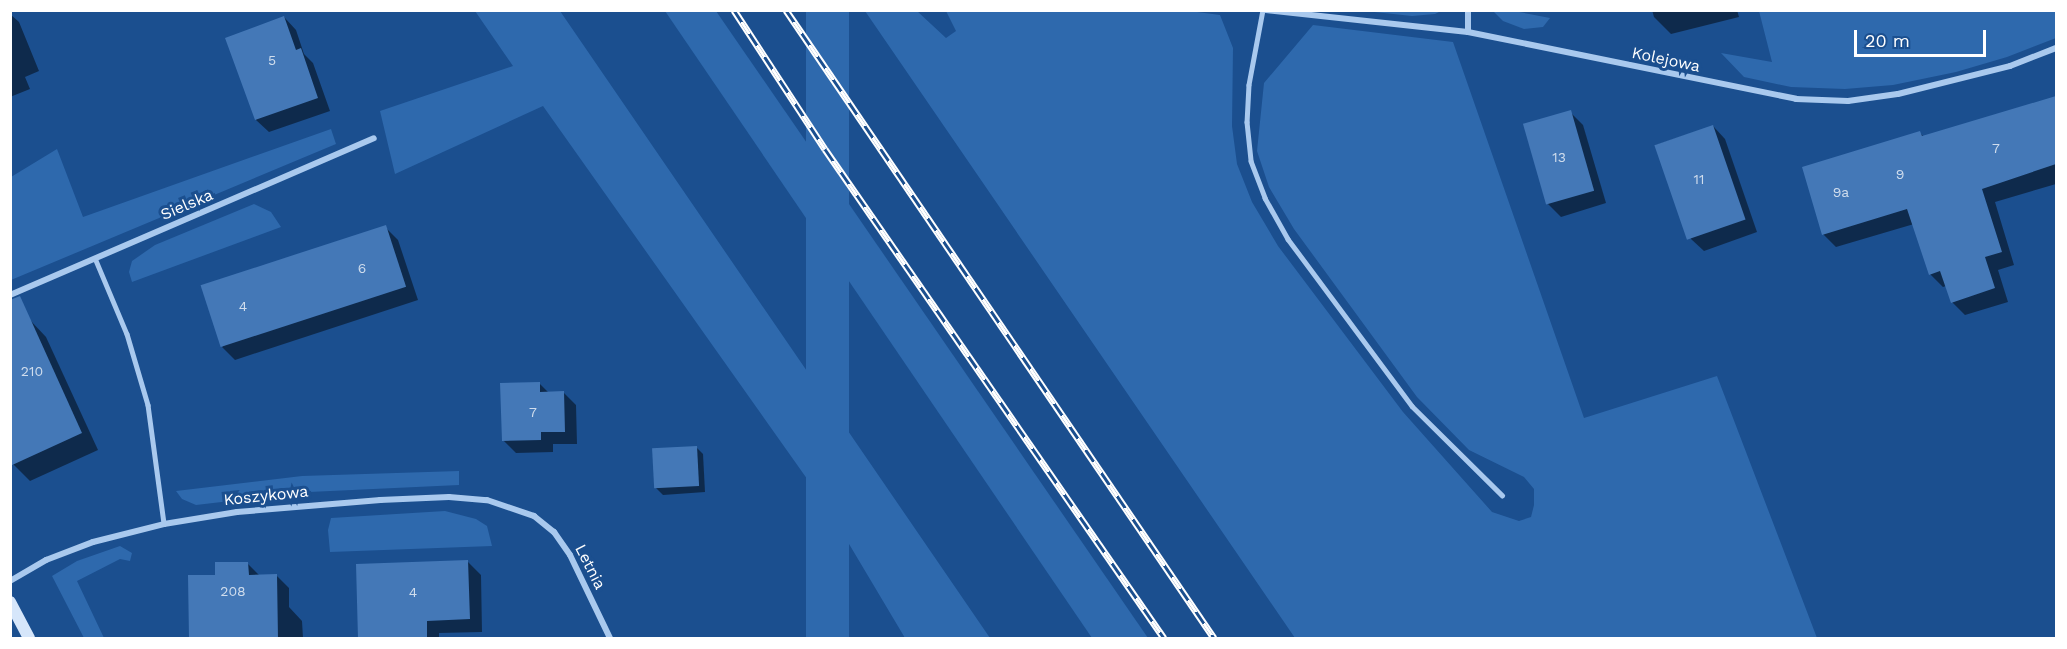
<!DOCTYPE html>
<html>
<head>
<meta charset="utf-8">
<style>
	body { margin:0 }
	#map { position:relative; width:2067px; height:649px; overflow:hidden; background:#1b4f8f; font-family:"Work Sans",sans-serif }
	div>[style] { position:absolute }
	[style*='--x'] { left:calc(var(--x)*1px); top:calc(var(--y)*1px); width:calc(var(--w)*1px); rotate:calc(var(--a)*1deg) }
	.green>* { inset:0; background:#2e69ad; transform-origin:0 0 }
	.shadow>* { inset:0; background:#0007 }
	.building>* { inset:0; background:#4478b7; transform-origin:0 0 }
	.lane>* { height:4.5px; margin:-2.25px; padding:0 2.25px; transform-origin:2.25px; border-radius:2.25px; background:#a9c9ee }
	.street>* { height:6px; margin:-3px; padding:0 3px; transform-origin:3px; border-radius:3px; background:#a9c9ee }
	.secondary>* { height:12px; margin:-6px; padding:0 6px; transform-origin:6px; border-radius:6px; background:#d6e6fa }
	.rail>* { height:7px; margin-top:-3.5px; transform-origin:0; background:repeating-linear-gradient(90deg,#1b4f8f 0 14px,#fff 0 28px); box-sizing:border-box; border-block:2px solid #fff }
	span { translate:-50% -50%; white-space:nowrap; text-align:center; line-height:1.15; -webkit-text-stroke:6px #1b4f8f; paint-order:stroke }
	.number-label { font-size:14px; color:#d0dded }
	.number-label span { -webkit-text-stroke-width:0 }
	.street-label { font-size:16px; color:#fff }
	.frame { position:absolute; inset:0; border:12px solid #fff; pointer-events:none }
	.scale { position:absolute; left:1854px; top:30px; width:132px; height:27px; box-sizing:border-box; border:3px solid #fff; border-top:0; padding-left:8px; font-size:18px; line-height:21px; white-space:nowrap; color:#fff; -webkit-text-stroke:4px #1b4f8f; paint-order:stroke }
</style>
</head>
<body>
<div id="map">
	<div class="green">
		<div style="clip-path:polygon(1182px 10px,1220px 15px,1233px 48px,1232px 126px,1237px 164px,1252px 202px,1278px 246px,1403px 412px,1492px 512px,1519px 521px,1531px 517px,1534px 505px,1534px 489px,1524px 477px,1469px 450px,1417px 397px,1294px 229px,1269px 187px,1257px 151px,1264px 83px,1313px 25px,1453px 42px,1584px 418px,1717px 376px,1817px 638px,1295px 638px,865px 11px,917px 11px,946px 38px,956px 31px,946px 11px)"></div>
		<div style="clip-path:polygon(475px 11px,560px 11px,990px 638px,905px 638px,827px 507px,543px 106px,395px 174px,380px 111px,513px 66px)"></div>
		<div style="clip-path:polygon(665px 11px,716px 11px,1148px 638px,1092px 638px)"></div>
		<div style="left:806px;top:11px;width:43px;height:760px"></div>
		<div style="clip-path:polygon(1365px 11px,1441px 10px,1441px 11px,1435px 14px,1412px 16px)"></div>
		<div style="clip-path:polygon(1493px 11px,1514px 11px,1550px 18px,1543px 27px,1524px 29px,1503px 21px)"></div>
		<div style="clip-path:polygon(1759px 11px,2056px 11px,2056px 38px,2007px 57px,1956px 72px,1893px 85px,1845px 89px,1791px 87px,1744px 77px,1721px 53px,1772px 62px)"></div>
		<div style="clip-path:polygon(331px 129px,336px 144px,11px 280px,11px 177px,57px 149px,83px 217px)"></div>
		<div style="clip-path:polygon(254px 204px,271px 212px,281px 227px,132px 282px,129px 272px,132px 261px,155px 245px)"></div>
		<div style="clip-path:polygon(459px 471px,459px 485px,309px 492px,196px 505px,182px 499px,176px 491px,302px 476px)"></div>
		<div style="clip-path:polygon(445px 511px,476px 519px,487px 526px,492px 546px,330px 552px,328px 530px,331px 518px)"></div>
		<div style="clip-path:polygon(120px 546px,132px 553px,130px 561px,120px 559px,77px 581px,104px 638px,84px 638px,52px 576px,77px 561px)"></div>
	</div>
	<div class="shadow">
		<div style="clip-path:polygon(1652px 10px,1737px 10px,1739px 17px,1671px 34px,1654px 17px)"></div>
		<div style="clip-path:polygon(10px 14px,19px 22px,39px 71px,25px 77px,30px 89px,10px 97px)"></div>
		<div style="clip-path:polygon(284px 17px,296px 30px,304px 54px,313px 63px,330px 111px,269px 132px,256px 120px)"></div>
		<div style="clip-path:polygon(2056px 98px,2056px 184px,1995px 202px,2014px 265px,1998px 270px,2008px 302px,1965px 315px,1952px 302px,1946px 286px,1943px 287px,1930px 274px,1914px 224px,1836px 247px,1823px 234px,1920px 133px,1924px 137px)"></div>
		<div style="clip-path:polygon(1570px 112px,1583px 125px,1606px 203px,1561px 217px,1548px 204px)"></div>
		<div style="clip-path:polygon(1713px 126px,1725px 139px,1757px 232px,1704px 251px,1691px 239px,1656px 145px)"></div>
		<div style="clip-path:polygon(385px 227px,398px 240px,418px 300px,235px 360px,222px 347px)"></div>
		<div style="clip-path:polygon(30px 320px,46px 337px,98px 450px,30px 481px,13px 464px)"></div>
		<div style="clip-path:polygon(539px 383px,549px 393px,564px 393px,576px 405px,577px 444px,553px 444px,553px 452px,516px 453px,503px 440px)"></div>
		<div style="clip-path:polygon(696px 447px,703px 454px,705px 492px,663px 495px,656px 488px)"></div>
		<div style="clip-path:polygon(468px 562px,481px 575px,482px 632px,439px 633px,439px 638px,360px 638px)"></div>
		<div style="clip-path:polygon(248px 564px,260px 576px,276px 575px,289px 588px,289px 607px,302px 621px,303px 638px,191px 638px,217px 577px)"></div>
	</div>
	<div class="building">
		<div style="clip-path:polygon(284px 16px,296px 50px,301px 48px,318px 98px,255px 120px,225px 38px)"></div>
		<div style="clip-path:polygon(2056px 96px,2056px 164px,1982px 189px,2002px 252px,1985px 257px,1995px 288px,1951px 303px,1940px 271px,1929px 275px,1907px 209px,1822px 235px,1802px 167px,1920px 131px,1922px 136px)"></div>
		<div style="left:1571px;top:110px;width:84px;height:50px;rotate:74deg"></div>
		<div style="left:1713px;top:125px;width:100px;height:62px;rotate:71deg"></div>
		<div style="left:386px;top:225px;width:65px;height:195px;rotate:72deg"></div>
		<div style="clip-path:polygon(20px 296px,82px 433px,10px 466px,10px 300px)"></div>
		<div style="clip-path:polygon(540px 382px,540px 392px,564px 391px,565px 432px,541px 432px,541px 440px,502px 441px,500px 383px)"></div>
		<div style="left:697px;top:446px;width:40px;height:45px;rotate:87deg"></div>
		<div style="clip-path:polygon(468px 560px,470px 619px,427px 621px,427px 639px,358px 639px,356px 564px)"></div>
		<div style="clip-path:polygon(215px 562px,248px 562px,249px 575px,277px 574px,278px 639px,189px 639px,188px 575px,215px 575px)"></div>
	</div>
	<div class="lane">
		<div style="--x:1263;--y:10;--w:76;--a:100.6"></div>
		<div style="--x:1249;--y:85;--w:37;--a:93"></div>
		<div style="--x:1247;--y:122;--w:39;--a:84"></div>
		<div style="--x:1251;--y:161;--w:40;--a:69"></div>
		<div style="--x:1265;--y:198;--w:47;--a:60.7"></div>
		<div style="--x:1288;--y:239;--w:208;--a:53.4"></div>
		<div style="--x:1412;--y:406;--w:127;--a:44.7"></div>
		<div style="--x:95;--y:258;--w:82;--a:67.2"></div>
		<div style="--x:127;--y:334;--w:74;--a:73.5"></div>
		<div style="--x:148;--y:405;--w:120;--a:82.3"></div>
	</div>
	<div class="street">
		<div style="--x:1266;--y:10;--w:203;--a:6.2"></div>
		<div style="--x:1468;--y:32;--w:335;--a:11.5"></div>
		<div style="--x:1796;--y:99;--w:52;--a:2.2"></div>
		<div style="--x:1848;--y:101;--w:50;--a:-8"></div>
		<div style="--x:1898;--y:94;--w:115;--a:-14"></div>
		<div style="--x:2010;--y:66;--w:49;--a:-21.4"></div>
		<div style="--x:1468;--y:32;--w:22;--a:-90"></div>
		<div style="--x:10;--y:295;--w:396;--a:-23.3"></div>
		<div style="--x:10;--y:581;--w:42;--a:-30.3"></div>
		<div style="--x:46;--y:560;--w:50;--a:-21"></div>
		<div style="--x:93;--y:542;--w:73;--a:-14.2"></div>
		<div style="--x:164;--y:524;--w:74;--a:-9.3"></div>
		<div style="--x:237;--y:512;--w:144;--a:-4.8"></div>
		<div style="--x:380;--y:500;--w:69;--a:-2.5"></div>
		<div style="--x:449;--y:497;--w:38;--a:5"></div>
		<div style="--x:487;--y:500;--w:50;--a:18.8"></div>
		<div style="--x:534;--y:516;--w:26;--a:39"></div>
		<div style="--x:554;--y:532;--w:28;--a:55"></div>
		<div style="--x:570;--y:555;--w:92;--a:64.3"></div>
	</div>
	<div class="secondary">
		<div style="--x:10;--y:602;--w:41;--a:62.2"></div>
	</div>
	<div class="rail">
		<div style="--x:734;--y:10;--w:166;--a:56.8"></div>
		<div style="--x:825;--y:149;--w:595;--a:55.27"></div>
		<div style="--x:786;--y:10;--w:760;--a:55.72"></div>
	</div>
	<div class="number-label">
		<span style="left:272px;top:60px">5</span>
		<span style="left:1996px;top:148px">7</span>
		<span style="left:1559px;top:157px">13</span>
		<span style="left:1900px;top:174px">9</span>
		<span style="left:1699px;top:179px">11</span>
		<span style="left:1841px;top:192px">9a</span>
		<span style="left:362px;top:268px">6</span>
		<span style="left:243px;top:306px">4</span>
		<span style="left:32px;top:371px">210</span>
		<span style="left:533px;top:412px">7</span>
		<span style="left:233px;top:591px">208</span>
		<span style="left:413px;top:592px">4</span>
	</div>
	<div class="street-label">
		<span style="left:1666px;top:60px;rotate:12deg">Kolejowa</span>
		<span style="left:187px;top:205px;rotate:-23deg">Sielska</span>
		<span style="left:266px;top:496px;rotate:-6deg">Koszykowa</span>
		<span style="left:590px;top:567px;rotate:63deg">Letnia</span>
	</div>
	<div class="frame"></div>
	<div class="scale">20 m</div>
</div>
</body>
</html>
